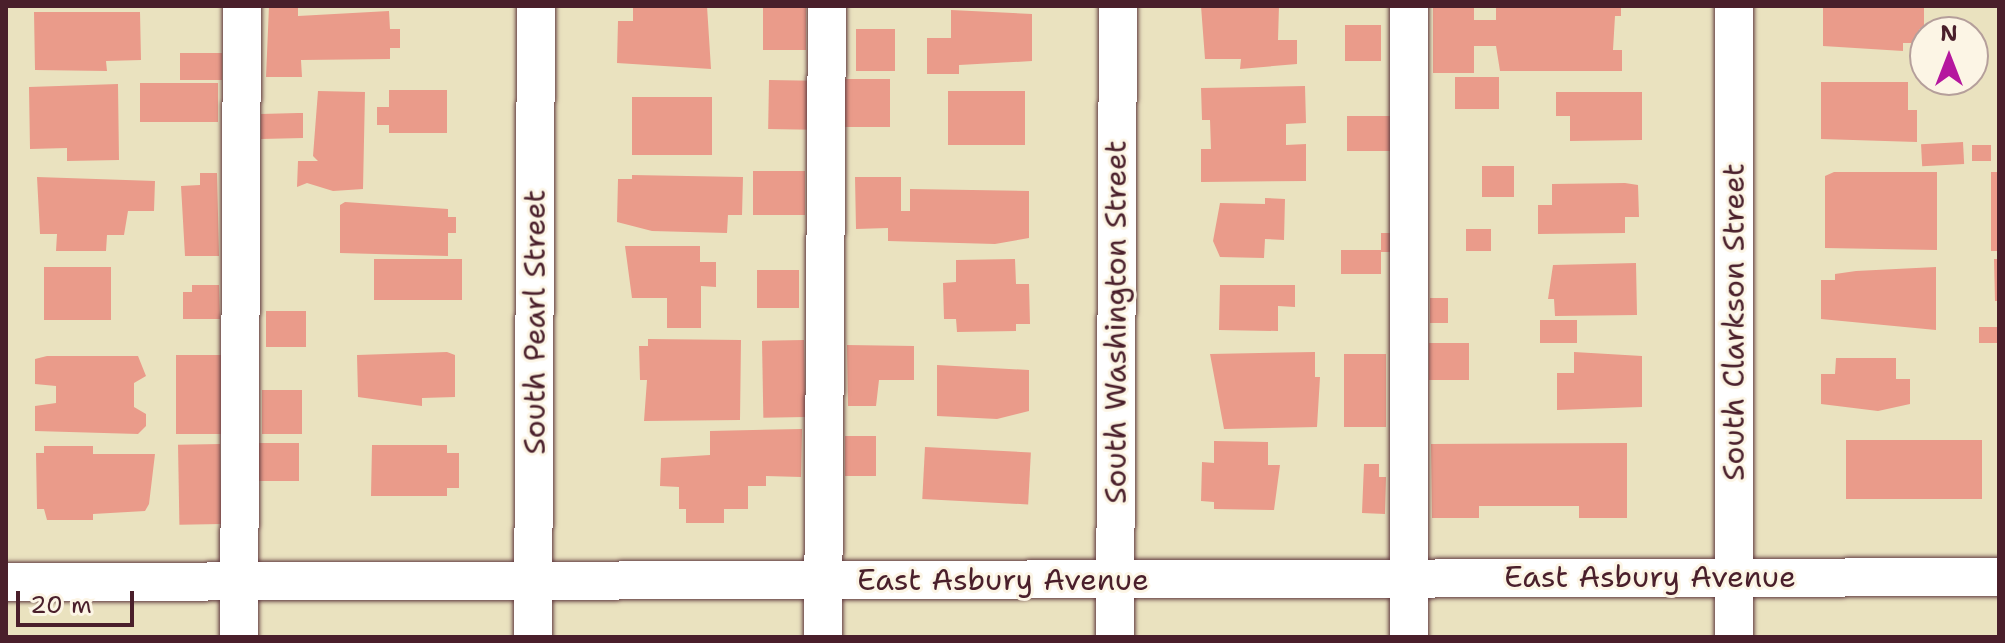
<!DOCTYPE html>
<html>
<head>
<meta charset="utf-8">
<style>
	body { margin:0 }
	#map { position:relative; width:2005px; height:643px; overflow:hidden; background:#eae2bf; font-family:"Shantell Sans",sans-serif }
	div>[style] { position:absolute }
	[style*='--x'] { left:calc(var(--x)*1px); top:calc(var(--y)*1px); width:calc(var(--w)*1px); rotate:calc(var(--a)*1deg) }
	.building>* { inset:0; background:#ea9b8a; transform-origin:0 0 }
	.roads { filter:drop-shadow(0 0 2px #623c41) drop-shadow(0 0 2px #623c41) }
	.minor>* { height:38px; margin:-19px; padding:0 19px; transform-origin:19px; border-radius:19px; background:#fff }
	span { translate:-50% -50%; white-space:nowrap; text-align:center; line-height:1.15; -webkit-text-stroke:6px #fcf5e5; paint-order:stroke }
	.street-label { font-size:30px; color:#4a1f2b }
	.frame { position:absolute; inset:0; border:8px solid #4a1f2b; pointer-events:none }
	.north { position:absolute; left:1909px; top:16px; width:80px; height:80px; box-sizing:border-box; background:#fcf5e5; border:2px solid #b59f9b; border-radius:50%; rotate:0deg; font-size:22px; font-weight:700; line-height:32px; text-align:center; color:#4a1f2b }
	.north::after { content:''; display:block; margin:auto; width:28px; height:36px; background:#b5179e; clip-path:polygon(50% 0,100% 100%,50% 72%,0 100%) }
	.scale { position:absolute; left:16px; top:591px; width:118px; height:36px; box-sizing:border-box; border:4px solid #4a1f2b; border-top:0; padding-left:10px; font-size:24px; line-height:28px; white-space:nowrap; color:#4a1f2b; -webkit-text-stroke:6px #fcf5e5; paint-order:stroke }
</style>
</head>
<body>
<div id="map">
	<div class="building">
		<div style="clip-path:polygon(269px 6px,298px 6px,298px 16px,389px 11px,390px 29px,400px 29px,400px 48px,390px 48px,390px 59px,301px 60px,302px 77px,266px 77px)"></div>
		<div style="clip-path:polygon(633px 6px,707px 6px,711px 69px,617px 63px,618px 21px,633px 21px)"></div>
		<div style="left:763px;top:6px;width:43px;height:44px"></div>
		<div style="clip-path:polygon(1201px 6px,1279px 6px,1278px 40px,1297px 40px,1297px 64px,1240px 69px,1241px 59px,1205px 59px)"></div>
		<div style="clip-path:polygon(1433px 6px,1474px 6px,1474px 20px,1496px 20px,1496px 6px,1621px 6px,1621px 16px,1615px 16px,1613px 50px,1622px 50px,1622px 71px,1500px 71px,1496px 46px,1474px 46px,1474px 73px,1433px 73px)"></div>
		<div style="clip-path:polygon(1823px 6px,1924px 6px,1924px 29px,1919px 29px,1919px 43px,1903px 43px,1903px 51px,1823px 46px)"></div>
		<div style="clip-path:polygon(951px 10px,1032px 14px,1032px 61px,959px 65px,959px 74px,927px 74px,927px 38px,951px 38px)"></div>
		<div style="clip-path:polygon(34px 12px,140px 12px,141px 60px,106px 61px,107px 71px,35px 70px)"></div>
		<div style="left:1381px;top:25px;width:36px;height:36px;rotate:90deg"></div>
		<div style="left:856px;top:29px;width:39px;height:42px"></div>
		<div style="clip-path:polygon(1973px 38px,1977px 38px,1978px 75px,1973px 75px)"></div>
		<div style="left:222px;top:53px;width:27px;height:42px;rotate:90deg"></div>
		<div style="left:1499px;top:77px;width:32px;height:44px;rotate:90deg"></div>
		<div style="left:890px;top:79px;width:48px;height:51px;rotate:90deg"></div>
		<div style="left:769px;top:80px;width:44px;height:49px;rotate:1deg"></div>
		<div style="clip-path:polygon(1821px 82px,1908px 82px,1908px 110px,1917px 110px,1917px 142px,1821px 139px)"></div>
		<div style="left:140px;top:83px;width:78px;height:39px"></div>
		<div style="clip-path:polygon(118px 84px,119px 160px,67px 161px,67px 148px,30px 149px,29px 87px)"></div>
		<div style="clip-path:polygon(1305px 86px,1306px 123px,1286px 124px,1286px 145px,1306px 144px,1306px 181px,1201px 182px,1201px 149px,1211px 149px,1210px 120px,1202px 120px,1201px 88px)"></div>
		<div style="clip-path:polygon(389px 90px,447px 90px,447px 133px,389px 133px,389px 125px,377px 125px,377px 107px,389px 107px)"></div>
		<div style="clip-path:polygon(318px 91px,365px 92px,363px 189px,333px 191px,307px 183px,297px 187px,298px 161px,318px 161px,313px 156px)"></div>
		<div style="left:1025px;top:91px;width:54px;height:77px;rotate:90deg"></div>
		<div style="clip-path:polygon(1556px 92px,1642px 92px,1642px 140px,1570px 141px,1570px 116px,1556px 116px)"></div>
		<div style="left:632px;top:97px;width:80px;height:58px"></div>
		<div style="clip-path:polygon(298px 113px,303px 113px,303px 138px,261px 139px,261px 114px)"></div>
		<div style="left:1347px;top:116px;width:43px;height:35px"></div>
		<div style="left:1963px;top:142px;width:22px;height:42px;rotate:87deg"></div>
		<div style="left:1972px;top:145px;width:19px;height:16px"></div>
		<div style="left:1482px;top:166px;width:32px;height:31px"></div>
		<div style="left:753px;top:171px;width:52px;height:44px"></div>
		<div style="clip-path:polygon(1834px 172px,1937px 172px,1937px 250px,1825px 248px,1825px 176px)"></div>
		<div style="left:1991px;top:172px;width:8px;height:79px"></div>
		<div style="clip-path:polygon(200px 173px,217px 173px,219px 256px,185px 256px,181px 186px,200px 185px)"></div>
		<div style="clip-path:polygon(632px 175px,743px 177px,742px 215px,728px 215px,727px 233px,652px 231px,617px 222px,618px 179px,632px 179px)"></div>
		<div style="clip-path:polygon(37px 177px,155px 181px,154px 211px,128px 211px,124px 235px,107px 235px,106px 251px,56px 251px,57px 234px,40px 234px)"></div>
		<div style="clip-path:polygon(855px 177px,901px 177px,901px 211px,910px 211px,910px 189px,1029px 191px,1029px 238px,995px 244px,888px 241px,888px 228px,856px 229px)"></div>
		<div style="clip-path:polygon(1625px 183px,1638px 185px,1639px 217px,1625px 217px,1625px 233px,1538px 234px,1538px 205px,1552px 205px,1552px 184px)"></div>
		<div style="clip-path:polygon(1265px 198px,1285px 199px,1284px 240px,1265px 239px,1264px 258px,1220px 257px,1213px 241px,1220px 203px,1265px 204px)"></div>
		<div style="clip-path:polygon(345px 202px,448px 209px,448px 217px,456px 217px,456px 233px,448px 233px,448px 256px,340px 253px,340px 205px)"></div>
		<div style="left:1466px;top:229px;width:25px;height:22px"></div>
		<div style="left:1381px;top:233px;width:10px;height:19px"></div>
		<div style="clip-path:polygon(625px 246px,700px 246px,700px 262px,716px 262px,716px 287px,701px 286px,701px 328px,667px 328px,667px 298px,632px 298px)"></div>
		<div style="left:1381px;top:250px;width:24px;height:40px;rotate:90deg"></div>
		<div style="left:374px;top:259px;width:88px;height:41px"></div>
		<div style="clip-path:polygon(1015px 259px,1016px 284px,1029px 284px,1030px 324px,1016px 324px,1016px 331px,957px 332px,956px 319px,944px 319px,943px 283px,956px 282px,956px 260px)"></div>
		<div style="clip-path:polygon(1994px 259px,1999px 259px,1999px 301px,1995px 301px)"></div>
		<div style="clip-path:polygon(1636px 263px,1637px 315px,1555px 316px,1554px 299px,1548px 299px,1553px 265px)"></div>
		<div style="left:44px;top:267px;width:67px;height:53px"></div>
		<div style="clip-path:polygon(1936px 267px,1936px 330px,1821px 319px,1821px 280px,1835px 280px,1835px 274px,1856px 271px)"></div>
		<div style="left:757px;top:270px;width:42px;height:38px"></div>
		<div style="clip-path:polygon(192px 285px,219px 285px,220px 319px,183px 319px,183px 292px,192px 292px)"></div>
		<div style="clip-path:polygon(1220px 285px,1295px 285px,1295px 307px,1278px 306px,1278px 331px,1219px 330px)"></div>
		<div style="left:1430px;top:298px;width:18px;height:25px"></div>
		<div style="left:266px;top:311px;width:40px;height:36px"></div>
		<div style="left:1540px;top:320px;width:37px;height:23px"></div>
		<div style="left:1979px;top:327px;width:18px;height:16px"></div>
		<div style="clip-path:polygon(648px 339px,741px 340px,740px 420px,644px 421px,647px 380px,640px 380px,639px 346px,648px 346px)"></div>
		<div style="left:804px;top:340px;width:77px;height:42px;rotate:89deg"></div>
		<div style="left:1429px;top:343px;width:40px;height:37px"></div>
		<div style="clip-path:polygon(847px 345px,914px 346px,914px 380px,879px 380px,876px 406px,848px 406px)"></div>
		<div style="clip-path:polygon(447px 352px,455px 355px,455px 397px,422px 398px,422px 406px,358px 397px,357px 355px)"></div>
		<div style="clip-path:polygon(1315px 352px,1315px 377px,1320px 377px,1317px 427px,1224px 429px,1210px 354px)"></div>
		<div style="clip-path:polygon(1574px 352px,1642px 356px,1642px 407px,1557px 410px,1557px 373px,1574px 373px)"></div>
		<div style="left:1344px;top:354px;width:42px;height:73px"></div>
		<div style="left:176px;top:355px;width:45px;height:79px"></div>
		<div style="clip-path:polygon(47px 356px,138px 356px,146px 376px,134px 383px,134px 407px,146px 414px,146px 426px,138px 434px,35px 431px,35px 406px,56px 403px,56px 386px,35px 384px,35px 359px)"></div>
		<div style="clip-path:polygon(1836px 358px,1896px 358px,1896px 379px,1910px 379px,1910px 404px,1878px 411px,1821px 404px,1821px 374px,1835px 374px)"></div>
		<div style="clip-path:polygon(937px 365px,1029px 370px,1029px 411px,997px 419px,937px 416px)"></div>
		<div style="left:262px;top:390px;width:40px;height:44px"></div>
		<div style="clip-path:polygon(802px 429px,801px 477px,766px 476px,766px 486px,748px 486px,748px 509px,724px 509px,724px 523px,686px 523px,686px 509px,679px 509px,679px 487px,660px 486px,661px 458px,710px 455px,710px 431px)"></div>
		<div style="left:845px;top:436px;width:31px;height:40px"></div>
		<div style="left:1846px;top:440px;width:136px;height:59px"></div>
		<div style="clip-path:polygon(1214px 441px,1268px 442px,1268px 465px,1280px 465px,1274px 510px,1214px 509px,1214px 502px,1201px 501px,1202px 462px,1214px 463px)"></div>
		<div style="left:256px;top:443px;width:43px;height:38px"></div>
		<div style="clip-path:polygon(1627px 443px,1627px 518px,1579px 518px,1579px 506px,1479px 506px,1479px 518px,1432px 518px,1431px 444px)"></div>
		<div style="left:220px;top:444px;width:80px;height:42px;rotate:89deg"></div>
		<div style="clip-path:polygon(372px 445px,447px 445px,447px 453px,459px 453px,459px 488px,447px 488px,447px 496px,371px 496px)"></div>
		<div style="clip-path:polygon(44px 446px,93px 446px,93px 454px,155px 454px,149px 504px,145px 511px,93px 514px,93px 520px,47px 520px,44px 509px,37px 509px,36px 453px,44px 453px)"></div>
		<div style="left:925px;top:447px;width:106px;height:52px;rotate:3deg"></div>
		<div style="clip-path:polygon(1364px 464px,1379px 464px,1379px 477px,1386px 477px,1385px 514px,1362px 513px)"></div>
	</div>
	<div class="roads">
		<div class="minor">
			<div style="--x:1409;--y:6;--w:631;--a:90"></div>
			<div style="--x:6;--y:582;--w:1993;--a:-0.14"></div>
			<div style="--x:239;--y:637;--w:631;--a:-89.73"></div>
			<div style="--x:533;--y:637;--w:631;--a:-89.73"></div>
			<div style="--x:823;--y:637;--w:631;--a:-89.64"></div>
			<div style="--x:1115;--y:637;--w:631;--a:-89.73"></div>
			<div style="--x:1734;--y:637;--w:631;--a:-90"></div>
		</div>
	</div>
	<div class="street-label">
		<span style="left:535px;top:322px;rotate:-90deg">South Pearl Street</span>
		<span style="left:1116px;top:322px;rotate:-90deg">South Washington Street</span>
		<span style="left:1734px;top:322px;rotate:-90deg">South Clarkson Street</span>
		<span style="left:1650px;top:577px">East Asbury Avenue</span>
		<span style="left:1003px;top:580px">East Asbury Avenue</span>
	</div>
	<div class="frame"></div>
	<div class="north">N</div>
	<div class="scale">20 m</div>
</div>
</body>
</html>
